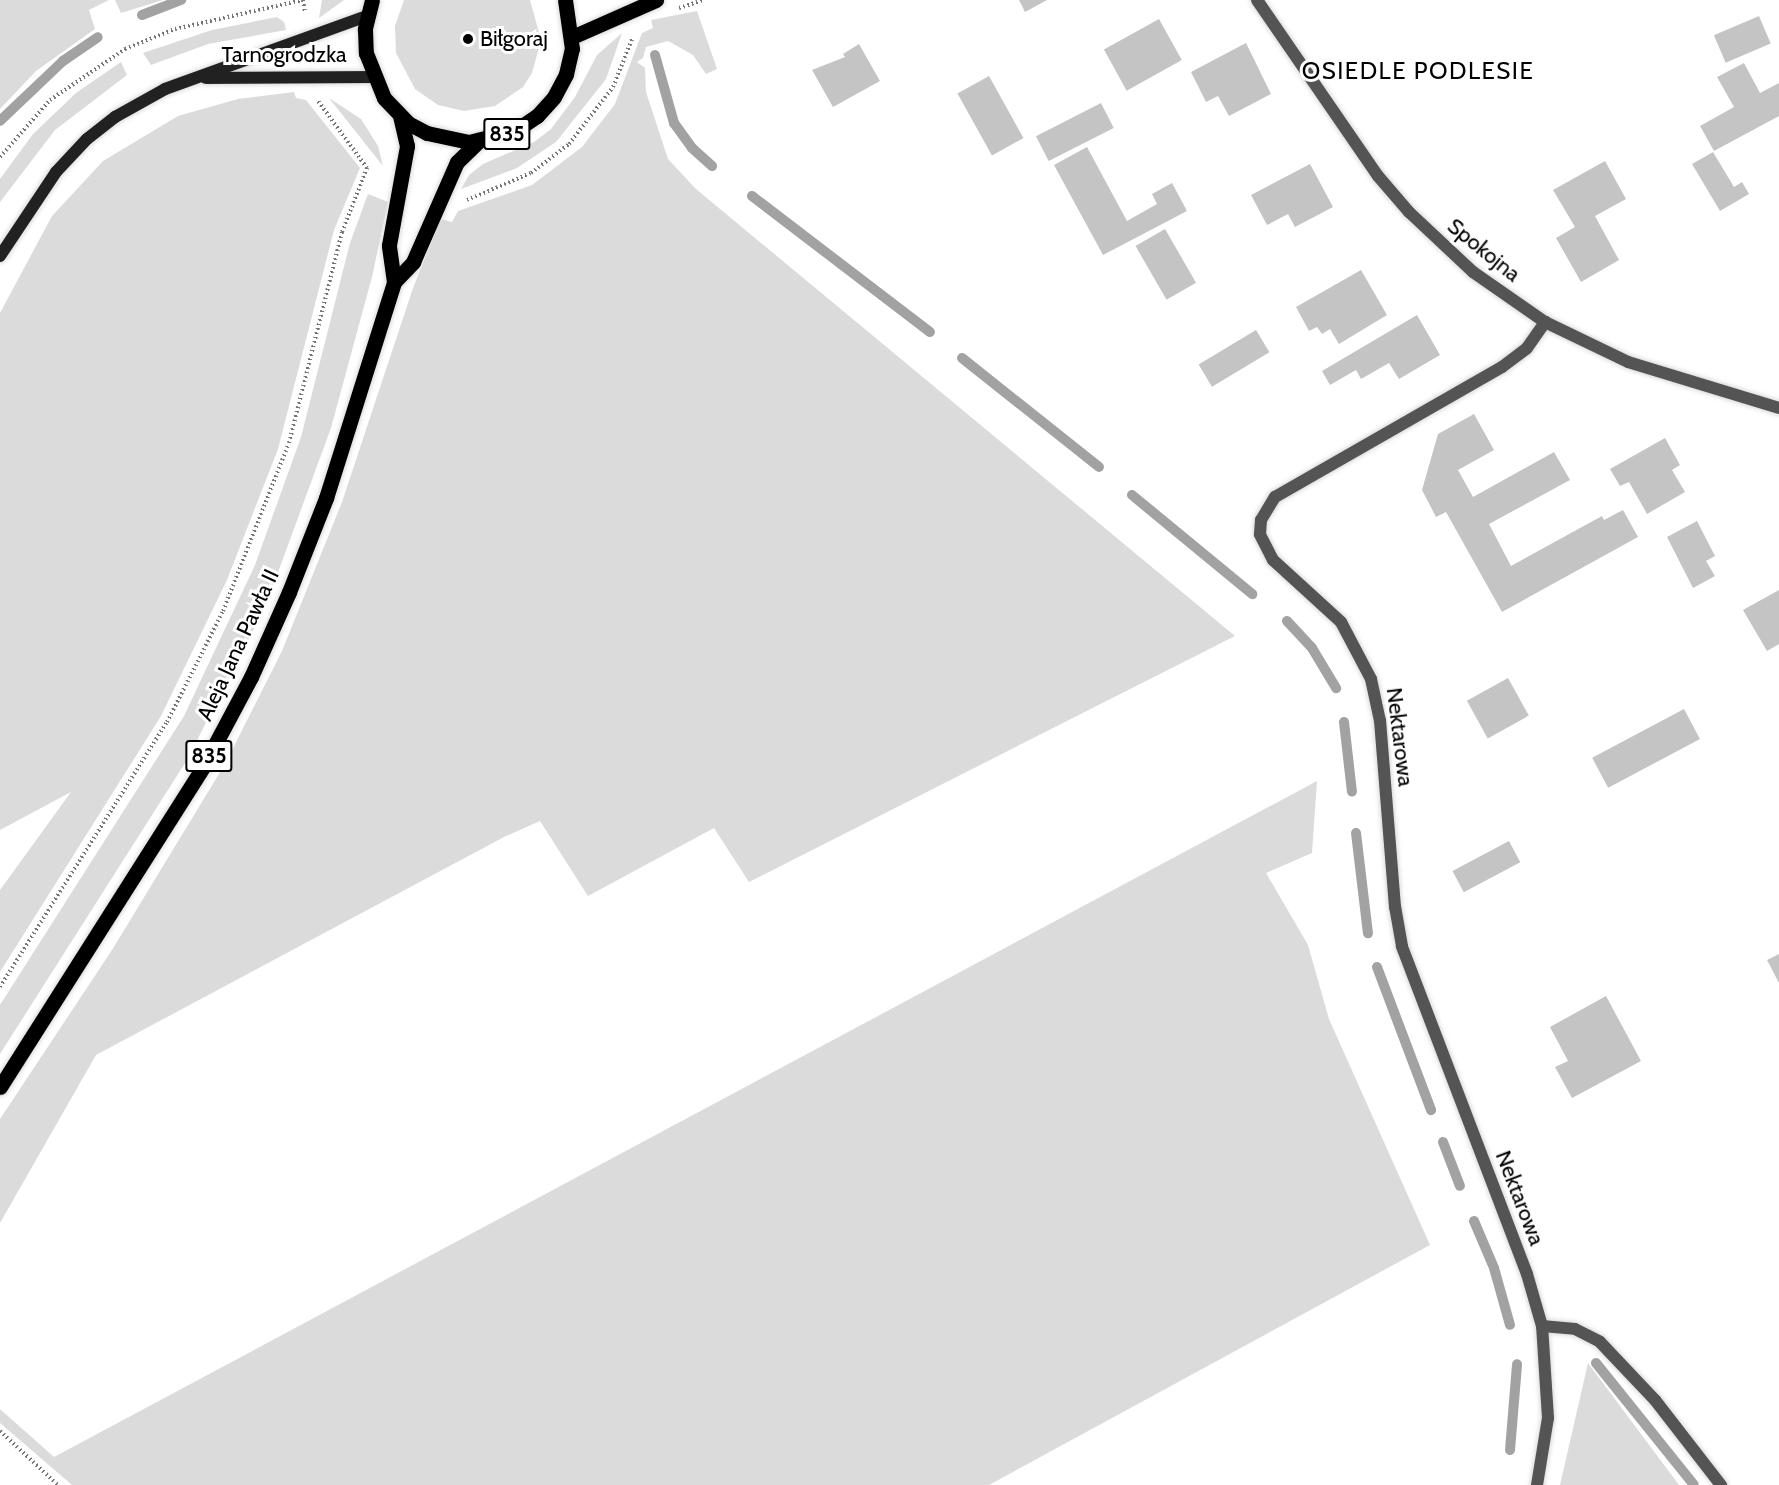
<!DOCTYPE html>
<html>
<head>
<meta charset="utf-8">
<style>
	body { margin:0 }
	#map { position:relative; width:1779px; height:1485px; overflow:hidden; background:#fff; font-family:Cabin,sans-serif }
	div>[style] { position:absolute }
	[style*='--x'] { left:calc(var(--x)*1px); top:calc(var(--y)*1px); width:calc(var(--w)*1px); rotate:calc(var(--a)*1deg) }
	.green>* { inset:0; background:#dbdbdb }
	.stream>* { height:10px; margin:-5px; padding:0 5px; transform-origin:5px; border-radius:5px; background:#a2a2a2 }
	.building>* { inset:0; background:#c4c4c4; transform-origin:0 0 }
	.path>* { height:4px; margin-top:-2px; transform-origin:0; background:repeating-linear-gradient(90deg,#767676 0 1.5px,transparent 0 4.5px) }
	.roads { filter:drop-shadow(0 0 2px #dbdbdb) drop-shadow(0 0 2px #dbdbdb) }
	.lane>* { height:12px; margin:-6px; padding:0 6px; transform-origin:6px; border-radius:6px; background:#545454 }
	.street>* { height:12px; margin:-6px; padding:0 6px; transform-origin:6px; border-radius:6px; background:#545454 }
	.secondary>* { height:12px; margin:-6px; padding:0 6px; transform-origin:6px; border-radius:6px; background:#212121 }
	.primary>* { height:15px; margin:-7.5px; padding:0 7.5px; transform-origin:7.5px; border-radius:7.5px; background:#000 }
	.dots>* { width:16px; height:16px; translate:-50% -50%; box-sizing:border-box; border:3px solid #fff; border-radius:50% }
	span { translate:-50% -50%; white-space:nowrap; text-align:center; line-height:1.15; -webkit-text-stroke:6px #fff; paint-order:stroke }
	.shield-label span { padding:2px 4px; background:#fff; border:2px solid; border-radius:4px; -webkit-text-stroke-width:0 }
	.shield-label { font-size:21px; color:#000; font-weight:700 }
	.poi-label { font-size:22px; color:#000 }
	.left { translate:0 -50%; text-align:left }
	.street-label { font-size:22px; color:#000 }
	.neighbourhood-label { font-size:24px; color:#000; letter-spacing:1.5px }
</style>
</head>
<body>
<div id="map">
	<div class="green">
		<div style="clip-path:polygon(0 0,109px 0,89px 10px,95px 29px,36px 71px,0 109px)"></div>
		<div style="clip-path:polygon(115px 0,163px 0,121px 13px)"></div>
		<div style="clip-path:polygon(322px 0,344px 0,319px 18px)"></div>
		<div style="clip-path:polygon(404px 0,530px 0,541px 40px,532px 73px,523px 87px,495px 106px,464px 111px,438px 105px,415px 89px,396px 53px,395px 26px)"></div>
		<div style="clip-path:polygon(697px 11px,717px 69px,706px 74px,693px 55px,668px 41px,646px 47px,643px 58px,637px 62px,645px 68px,646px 92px,668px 159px,696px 189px,1235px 636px,749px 882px,714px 828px,588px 896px,540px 821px,504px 837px,96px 1055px,0 1223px,0 1119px,112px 950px,225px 764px,282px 651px,342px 502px,413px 288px,441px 219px,452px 222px,458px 211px,532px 185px,582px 147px,615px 104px,642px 33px,653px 28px,651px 20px)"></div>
		<div style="clip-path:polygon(277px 17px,284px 22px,286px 30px,208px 44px,151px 65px,143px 53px,212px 30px)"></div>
		<div style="clip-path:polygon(622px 33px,606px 79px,556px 142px,517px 168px,461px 189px,469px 175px,483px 164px,534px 142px,551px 129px,575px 97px,597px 55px)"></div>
		<div style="clip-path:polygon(121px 62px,127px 75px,55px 130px,0 202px,0 179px,33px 134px,76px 93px)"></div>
		<div style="clip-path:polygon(294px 92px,296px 98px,306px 100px,360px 168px,334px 230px,278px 449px,227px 580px,161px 716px,0 972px,0 890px,71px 792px,0 830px,0 313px,52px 216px,103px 161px,178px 116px,238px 99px)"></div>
		<div style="clip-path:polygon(329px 98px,361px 119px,378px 146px,383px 166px)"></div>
		<div style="clip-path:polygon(368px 194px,388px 202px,372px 277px,331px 428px,266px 605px,187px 760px,0 1054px,0 1005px,184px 716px,255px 565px,301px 437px,350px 243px)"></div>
		<div style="clip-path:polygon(1317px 781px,1312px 853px,1266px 873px,1308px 945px,1329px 1019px,1430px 1245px,989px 1485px,72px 1485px,0 1423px,0 1409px,54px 1457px)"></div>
		<div style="clip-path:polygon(1588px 1363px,1679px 1485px,1560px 1485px)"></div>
	</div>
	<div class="stream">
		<div style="--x:142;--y:15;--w:42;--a:-21"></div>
		<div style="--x:655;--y:55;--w:71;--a:74.4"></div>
		<div style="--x:674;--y:123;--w:31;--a:54"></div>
		<div style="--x:692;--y:148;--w:27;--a:42"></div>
		<div style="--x:0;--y:121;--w:87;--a:-43.6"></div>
		<div style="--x:63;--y:61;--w:42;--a:-34.4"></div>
		<div style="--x:752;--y:196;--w:224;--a:37.4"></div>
		<div style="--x:962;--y:358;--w:175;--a:38.5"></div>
		<div style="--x:1132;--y:495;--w:156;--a:39.5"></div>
		<div style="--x:1287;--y:621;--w:37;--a:47"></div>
		<div style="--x:1312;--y:648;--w:47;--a:59"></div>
		<div style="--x:1344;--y:722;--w:70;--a:83.5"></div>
		<div style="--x:1356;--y:833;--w:101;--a:83.2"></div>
		<div style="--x:1377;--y:967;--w:153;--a:69.3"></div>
		<div style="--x:1443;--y:1142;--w:47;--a:68.9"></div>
		<div style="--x:1474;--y:1221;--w:51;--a:66.9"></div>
		<div style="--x:1494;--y:1268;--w:59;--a:74.3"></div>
		<div style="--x:1596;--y:1363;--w:156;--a:51.2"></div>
		<div style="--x:1510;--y:1450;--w:86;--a:-85.3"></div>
	</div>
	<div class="building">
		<div style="clip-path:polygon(1019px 0,1047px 0,1025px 12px)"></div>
		<div style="left:1759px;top:16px;width:30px;height:49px;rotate:67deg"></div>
		<div style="left:1159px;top:19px;width:47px;height:63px;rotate:61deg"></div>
		<div style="clip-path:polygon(1246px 43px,1271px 94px,1229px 116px,1218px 96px,1206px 102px,1191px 72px)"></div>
		<div style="clip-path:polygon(859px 44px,880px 81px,833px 107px,812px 70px,845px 57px,843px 54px)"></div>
		<div style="clip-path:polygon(1744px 63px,1760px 93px,1779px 83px,1779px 116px,1714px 151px,1700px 126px,1734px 107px,1717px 77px)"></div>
		<div style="left:989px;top:76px;width:71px;height:36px;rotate:61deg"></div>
		<div style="left:1101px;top:103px;width:28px;height:73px;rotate:63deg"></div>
		<div style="clip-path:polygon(1087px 147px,1127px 221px,1157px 204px,1152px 194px,1172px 183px,1187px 211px,1103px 255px,1054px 165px)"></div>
		<div style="clip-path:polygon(1713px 152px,1734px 187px,1742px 182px,1749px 194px,1720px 211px,1692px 164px)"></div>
		<div style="clip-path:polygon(1605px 161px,1626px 199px,1595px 216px,1619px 260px,1581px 282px,1556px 238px,1575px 227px,1553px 190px)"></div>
		<div style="clip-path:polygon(1310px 164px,1333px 207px,1295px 227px,1288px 214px,1267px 225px,1251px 195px)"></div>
		<div style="left:1165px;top:229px;width:62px;height:34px;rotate:60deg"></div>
		<div style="clip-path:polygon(1361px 270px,1387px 315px,1339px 344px,1330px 329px,1322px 334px,1317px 327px,1309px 331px,1296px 307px)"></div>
		<div style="clip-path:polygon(1417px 315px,1440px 355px,1399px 379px,1389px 363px,1361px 379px,1356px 370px,1330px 385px,1322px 371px)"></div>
		<div style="left:1256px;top:330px;width:26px;height:67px;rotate:59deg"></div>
		<div style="clip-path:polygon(1474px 414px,1494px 450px,1458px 470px,1473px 497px,1554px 452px,1570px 480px,1489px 524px,1511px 566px,1602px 516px,1604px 520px,1623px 510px,1638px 537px,1502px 612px,1446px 512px,1436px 517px,1422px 490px,1438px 434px)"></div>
		<div style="clip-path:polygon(1665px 438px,1680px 465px,1672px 470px,1685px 492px,1647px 514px,1629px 482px,1620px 486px,1610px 469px)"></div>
		<div style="clip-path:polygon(1697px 521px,1715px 556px,1706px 561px,1715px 576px,1693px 588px,1667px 537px)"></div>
		<div style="clip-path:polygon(1779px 590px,1779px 644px,1767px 651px,1743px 610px)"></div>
		<div style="left:1508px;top:678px;width:43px;height:47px;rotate:61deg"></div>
		<div style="left:1684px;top:709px;width:34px;height:104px;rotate:62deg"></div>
		<div style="left:1509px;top:841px;width:24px;height:64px;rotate:62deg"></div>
		<div style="clip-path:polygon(1779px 954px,1779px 983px,1767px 960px)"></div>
		<div style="clip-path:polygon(1606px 996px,1641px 1061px,1572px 1098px,1555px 1067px,1568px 1061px,1550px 1027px)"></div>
	</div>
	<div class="path">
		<div style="--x:303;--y:0;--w:13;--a:81"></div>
		<div style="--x:679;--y:8;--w:26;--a:-18"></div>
		<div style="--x:0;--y:157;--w:76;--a:-48.7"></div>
		<div style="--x:50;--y:100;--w:91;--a:-34.2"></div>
		<div style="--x:125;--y:49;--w:54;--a:-21.8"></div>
		<div style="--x:175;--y:29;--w:131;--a:-12.8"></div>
		<div style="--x:467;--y:200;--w:69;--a:-22.9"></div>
		<div style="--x:531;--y:173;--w:48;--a:-37.3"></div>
		<div style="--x:569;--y:144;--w:72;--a:-52.3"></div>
		<div style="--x:613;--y:87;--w:52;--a:-68.4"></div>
		<div style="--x:0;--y:987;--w:313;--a:-57.8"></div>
		<div style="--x:167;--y:722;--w:124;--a:-63.2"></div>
		<div style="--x:223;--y:611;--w:180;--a:-68.6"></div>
		<div style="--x:289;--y:443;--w:218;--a:-75.9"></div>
		<div style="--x:342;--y:232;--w:69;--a:-68.7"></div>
		<div style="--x:367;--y:168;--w:83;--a:-126.2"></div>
		<div style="--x:0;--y:1431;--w:79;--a:43"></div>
	</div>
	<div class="roads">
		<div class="lane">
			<div style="--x:1542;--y:1326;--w:33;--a:5"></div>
			<div style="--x:1575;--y:1329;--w:28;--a:27"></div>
			<div style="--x:1600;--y:1342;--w:80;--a:46.5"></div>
			<div style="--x:1655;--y:1400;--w:108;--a:52.2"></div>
		</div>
		<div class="street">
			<div style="--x:1257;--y:0;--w:214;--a:55.5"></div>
			<div style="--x:1378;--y:176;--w:48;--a:49.3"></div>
			<div style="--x:1409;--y:212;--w:88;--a:43.2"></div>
			<div style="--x:1473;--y:272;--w:88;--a:34.8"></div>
			<div style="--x:1545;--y:322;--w:92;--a:25.7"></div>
			<div style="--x:1628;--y:362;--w:158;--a:16.9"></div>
			<div style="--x:1537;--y:1485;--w:68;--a:-80.7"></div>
			<div style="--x:1548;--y:1418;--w:92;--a:-93.7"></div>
			<div style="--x:1542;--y:1326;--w:54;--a:-106.1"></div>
			<div style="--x:1527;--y:1274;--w:351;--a:-110.9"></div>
			<div style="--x:1402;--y:946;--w:40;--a:-100"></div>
			<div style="--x:1395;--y:907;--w:187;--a:-94.6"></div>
			<div style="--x:1380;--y:721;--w:43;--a:-102.1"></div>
			<div style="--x:1371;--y:679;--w:64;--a:-117.8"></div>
			<div style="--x:1341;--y:622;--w:92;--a:-137.6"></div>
			<div style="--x:1273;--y:560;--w:29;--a:-117"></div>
			<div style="--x:1260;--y:534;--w:14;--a:-86"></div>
			<div style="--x:1261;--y:520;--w:27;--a:-59"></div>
			<div style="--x:1275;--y:497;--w:262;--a:-29.8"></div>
			<div style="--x:1502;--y:367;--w:31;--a:-37"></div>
			<div style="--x:1527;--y:348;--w:32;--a:-55"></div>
		</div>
		<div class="secondary">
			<div style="--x:206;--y:78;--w:166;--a:-0.3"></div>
			<div style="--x:0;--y:256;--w:101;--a:-56.3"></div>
			<div style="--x:56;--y:172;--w:45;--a:-46.8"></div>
			<div style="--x:87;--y:139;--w:36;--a:-38"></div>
			<div style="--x:115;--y:117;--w:57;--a:-29.2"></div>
			<div style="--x:165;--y:89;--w:215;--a:-19.9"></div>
		</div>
		<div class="primary">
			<div style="--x:372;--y:0;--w:30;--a:104"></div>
			<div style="--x:365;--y:29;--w:24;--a:88"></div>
			<div style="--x:366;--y:53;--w:48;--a:68.2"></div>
			<div style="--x:384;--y:98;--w:35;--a:46"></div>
			<div style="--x:408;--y:123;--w:21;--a:28"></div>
			<div style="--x:427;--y:133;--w:43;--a:12.1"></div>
			<div style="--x:469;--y:142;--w:49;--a:-14.3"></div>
			<div style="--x:516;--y:130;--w:25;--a:-34"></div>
			<div style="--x:537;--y:116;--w:25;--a:-48"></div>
			<div style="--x:554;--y:97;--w:26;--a:-62"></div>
			<div style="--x:566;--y:74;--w:26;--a:-77"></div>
			<div style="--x:572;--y:49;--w:49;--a:-98.1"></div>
			<div style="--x:572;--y:37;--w:92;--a:-23.8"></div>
			<div style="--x:394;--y:282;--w:28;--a:-46"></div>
			<div style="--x:413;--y:262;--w:109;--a:-66.3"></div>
			<div style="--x:457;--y:162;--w:30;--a:-44"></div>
			<div style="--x:0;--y:1087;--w:381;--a:-57.6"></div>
			<div style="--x:204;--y:765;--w:100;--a:-61.9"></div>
			<div style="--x:251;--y:677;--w:93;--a:-65.9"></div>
			<div style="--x:289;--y:592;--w:101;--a:-68.5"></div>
			<div style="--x:326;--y:498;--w:226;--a:-72.5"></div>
			<div style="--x:394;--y:282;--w:37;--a:-98"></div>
			<div style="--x:389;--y:245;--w:101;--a:-79.7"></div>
			<div style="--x:407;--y:146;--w:31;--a:-103"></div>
		</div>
	</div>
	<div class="dots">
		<div style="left:468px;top:39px;background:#000"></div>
	</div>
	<div class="shield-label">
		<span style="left:507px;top:134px">835</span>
		<span style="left:209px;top:756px">835</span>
	</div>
	<div class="poi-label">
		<span class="left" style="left:480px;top:39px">Biłgoraj</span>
	</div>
	<div class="street-label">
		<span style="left:284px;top:55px">Tarnogrodzka</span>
		<span style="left:1484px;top:250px;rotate:39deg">Spokojna</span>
		<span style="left:238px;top:645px;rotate:-65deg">Aleja Jana Pawła II</span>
		<span style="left:1400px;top:737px;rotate:83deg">Nektarowa</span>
		<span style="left:1520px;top:1198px;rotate:69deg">Nektarowa</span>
	</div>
	<div class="neighbourhood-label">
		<span style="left:1418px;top:71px">OSIEDLE PODLESIE</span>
	</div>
</div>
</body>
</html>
